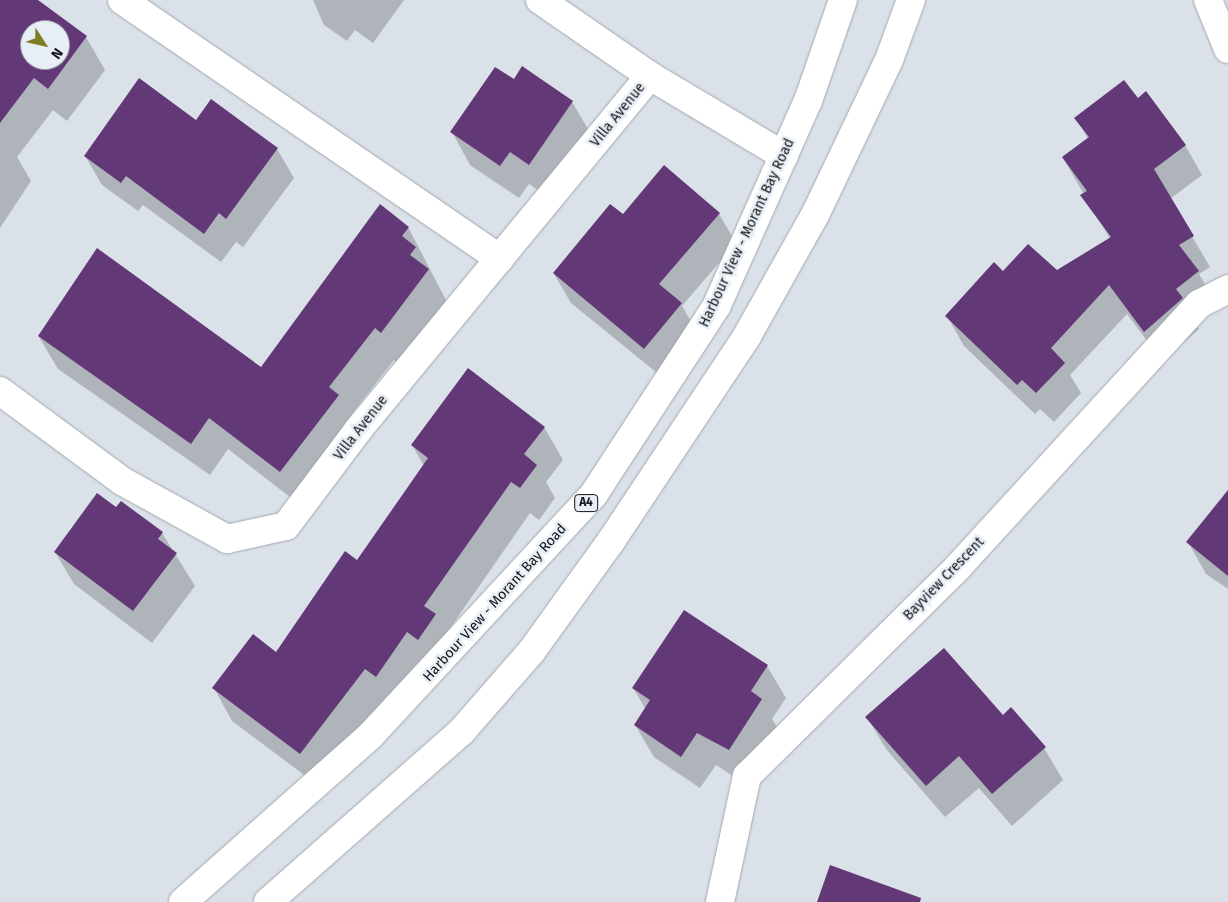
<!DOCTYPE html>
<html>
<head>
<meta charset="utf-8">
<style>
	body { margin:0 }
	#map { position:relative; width:1228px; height:902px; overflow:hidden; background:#dbe1e9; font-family:"Fira Sans",sans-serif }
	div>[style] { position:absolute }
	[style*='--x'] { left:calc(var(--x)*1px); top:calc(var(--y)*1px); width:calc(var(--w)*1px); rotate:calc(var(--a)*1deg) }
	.shadow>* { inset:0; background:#0003 }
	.building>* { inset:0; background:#623976 }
	.roads { filter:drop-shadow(0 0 1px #a2a7af) drop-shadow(0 0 1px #a2a7af) }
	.street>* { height:28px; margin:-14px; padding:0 14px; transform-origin:14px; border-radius:14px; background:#fff }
	.highway>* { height:28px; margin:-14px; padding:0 14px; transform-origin:14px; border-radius:14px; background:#fff }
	span { translate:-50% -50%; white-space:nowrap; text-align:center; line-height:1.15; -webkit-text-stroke:5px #e8eef6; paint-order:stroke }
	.shield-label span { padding:1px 4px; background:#e8eef6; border:1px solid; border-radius:4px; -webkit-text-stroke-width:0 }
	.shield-label { font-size:12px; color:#131517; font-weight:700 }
	.street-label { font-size:14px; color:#131517 }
	.north { position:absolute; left:20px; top:20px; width:50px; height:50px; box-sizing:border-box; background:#e8eef6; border:1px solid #93979d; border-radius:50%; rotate:125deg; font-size:14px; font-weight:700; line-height:20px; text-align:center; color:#131517 }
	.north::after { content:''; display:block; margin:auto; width:18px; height:22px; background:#7f7c24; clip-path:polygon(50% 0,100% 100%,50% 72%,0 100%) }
</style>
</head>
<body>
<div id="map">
	<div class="shadow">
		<div style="clip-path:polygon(evenodd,0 0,36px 0,86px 37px,105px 70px,67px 121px,53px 110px,17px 157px,31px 181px,0 228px,0 0,30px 30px,60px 30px,60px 60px,30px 60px,30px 30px)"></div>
		<div style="clip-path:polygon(313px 0,404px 0,373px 43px,355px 30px,347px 41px,324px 25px)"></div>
		<div style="clip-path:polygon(514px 81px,572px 102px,591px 134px,548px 197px,529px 184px,519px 198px,470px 165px,452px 132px)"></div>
		<div style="clip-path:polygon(1138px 100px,1185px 145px,1202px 175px,1170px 199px,1210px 267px,1199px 274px,1215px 302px,1193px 319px,1199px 329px,1162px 361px,1127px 314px,1070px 375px,1081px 393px,1054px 422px,1040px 409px,1035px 414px,964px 346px,947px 316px,1004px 272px,1057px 272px,1110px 239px,1063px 158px,1088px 139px,1076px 118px)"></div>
		<div style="clip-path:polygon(277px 149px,294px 178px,243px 247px,236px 242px,221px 262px,143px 205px,138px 211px,102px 185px,85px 156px)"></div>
		<div style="clip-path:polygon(719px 214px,736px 243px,682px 306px,698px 334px,662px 377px,571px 303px,554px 274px,623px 216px)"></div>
		<div style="clip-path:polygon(408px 227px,447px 302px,400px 365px,394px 360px,350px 416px,357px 428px,299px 504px,228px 449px,210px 475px,58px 369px,39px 337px,261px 369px)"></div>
		<div style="clip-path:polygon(544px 427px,563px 460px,546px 482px,555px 498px,539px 520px,530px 513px,446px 634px,319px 786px,232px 721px,214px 688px,277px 654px,357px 561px,424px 466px,412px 445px)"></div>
		<div style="clip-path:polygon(117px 509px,162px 533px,195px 586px,152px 643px,74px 584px,55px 552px)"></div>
		<div style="clip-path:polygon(1228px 513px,1228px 589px,1206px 574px,1188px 542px)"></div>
		<div style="clip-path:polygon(767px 666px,786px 698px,772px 719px,780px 732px,733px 776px,716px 765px,700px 788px,654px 757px,635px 725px,646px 710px,634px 689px)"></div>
		<div style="clip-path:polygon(867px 717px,1003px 717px,1044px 748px,1063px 780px,1012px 826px,979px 788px,945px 817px,886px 749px)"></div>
	</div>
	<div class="building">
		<div style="clip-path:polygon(evenodd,0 0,38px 0,87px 36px,48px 89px,34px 78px,0 123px,0 0,30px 30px,60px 30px,60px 60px,30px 60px,30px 30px)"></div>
		<div style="clip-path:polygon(522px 66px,573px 101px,529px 165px,510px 152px,500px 166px,450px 132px,495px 67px,514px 79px)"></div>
		<div style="clip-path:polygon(139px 78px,196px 120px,211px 99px,278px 148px,226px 219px,219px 213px,204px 234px,126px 176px,121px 183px,84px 156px)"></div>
		<div style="clip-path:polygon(1124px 80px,1138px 98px,1146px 91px,1186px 145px,1154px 169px,1194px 236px,1179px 245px,1199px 271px,1176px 289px,1183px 298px,1144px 332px,1109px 285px,1051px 348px,1065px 363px,1036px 393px,1022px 380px,1017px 385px,945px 316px,994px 262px,1003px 271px,1028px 244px,1057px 270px,1111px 237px,1080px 195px,1087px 191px,1062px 157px,1089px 137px,1074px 118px)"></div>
		<div style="clip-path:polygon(664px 165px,720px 213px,659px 284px,682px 303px,644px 349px,553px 273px,610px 204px,623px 214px)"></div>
		<div style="clip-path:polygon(380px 204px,409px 227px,402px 236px,416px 247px,410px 255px,429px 269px,381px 333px,375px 328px,329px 387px,339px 395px,280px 472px,209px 418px,191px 444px,38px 336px,97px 248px,261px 367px)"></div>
		<div style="clip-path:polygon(468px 368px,545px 427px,524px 454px,537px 465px,520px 488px,511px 482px,424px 606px,436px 614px,418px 640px,407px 632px,376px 677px,365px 669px,300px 754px,212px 688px,253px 634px,276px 652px,345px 551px,357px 560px,428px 458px,411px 445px)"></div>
		<div style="clip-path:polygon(1228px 490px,1228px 576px,1186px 542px)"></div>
		<div style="clip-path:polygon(97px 493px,116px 507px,121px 501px,163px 532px,158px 539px,177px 553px,133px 611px,54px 552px)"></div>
		<div style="clip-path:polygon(684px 610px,768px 665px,751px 691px,762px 699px,729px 750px,697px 733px,681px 757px,634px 725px,650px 700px,632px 688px)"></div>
		<div style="clip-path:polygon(944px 648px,1003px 715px,1011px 707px,1046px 747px,992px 794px,959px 756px,926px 786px,865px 717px)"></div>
		<div style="clip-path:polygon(830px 865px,921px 898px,920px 902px,817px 902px)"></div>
	</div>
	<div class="roads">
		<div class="street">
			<div style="--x:122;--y:0;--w:458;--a:34.4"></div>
			<div style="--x:540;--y:0;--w:134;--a:34.6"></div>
			<div style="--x:650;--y:76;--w:156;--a:30.8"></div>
			<div style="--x:1208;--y:0;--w:53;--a:67.8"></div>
			<div style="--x:0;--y:391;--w:152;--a:36.4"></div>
			<div style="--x:122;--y:481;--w:120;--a:28.9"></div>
			<div style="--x:227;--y:539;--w:60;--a:-12.4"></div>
			<div style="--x:286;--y:526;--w:120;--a:-53.1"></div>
			<div style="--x:358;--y:430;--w:459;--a:-50.5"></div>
			<div style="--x:720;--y:902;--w:129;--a:-77.9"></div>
			<div style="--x:747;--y:776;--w:297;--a:-44.7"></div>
			<div style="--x:958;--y:567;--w:357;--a:-47.5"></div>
			<div style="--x:1199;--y:304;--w:33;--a:-27"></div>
		</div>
		<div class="highway">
			<div style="--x:183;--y:902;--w:250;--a:-41.6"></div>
			<div style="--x:370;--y:736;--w:330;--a:-47.2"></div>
			<div style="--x:594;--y:494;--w:225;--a:-56.9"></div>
			<div style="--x:717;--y:305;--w:223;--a:-66"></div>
			<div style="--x:808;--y:101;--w:107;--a:-70.9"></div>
			<div style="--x:268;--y:902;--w:259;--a:-41.4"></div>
			<div style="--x:462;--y:731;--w:105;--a:-48.9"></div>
			<div style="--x:531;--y:652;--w:137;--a:-54.2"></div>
			<div style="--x:611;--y:541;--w:246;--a:-56.4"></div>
			<div style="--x:747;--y:336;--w:139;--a:-60.7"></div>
			<div style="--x:815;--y:215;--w:172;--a:-64.5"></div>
			<div style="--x:889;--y:60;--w:64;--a:-69.9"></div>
		</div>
	</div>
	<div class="shield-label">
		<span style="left:586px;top:503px">A4</span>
	</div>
	<div class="street-label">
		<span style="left:618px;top:115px;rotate:-51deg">Villa Avenue</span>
		<span style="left:747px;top:233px;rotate:-65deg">Harbour View - Morant Bay Road</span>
		<span style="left:361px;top:428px;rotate:-52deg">Villa Avenue</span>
		<span style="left:944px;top:579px;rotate:-46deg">Bayview Crescent</span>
		<span style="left:495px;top:603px;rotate:-48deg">Harbour View - Morant Bay Road</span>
	</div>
	<div class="north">N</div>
</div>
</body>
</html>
